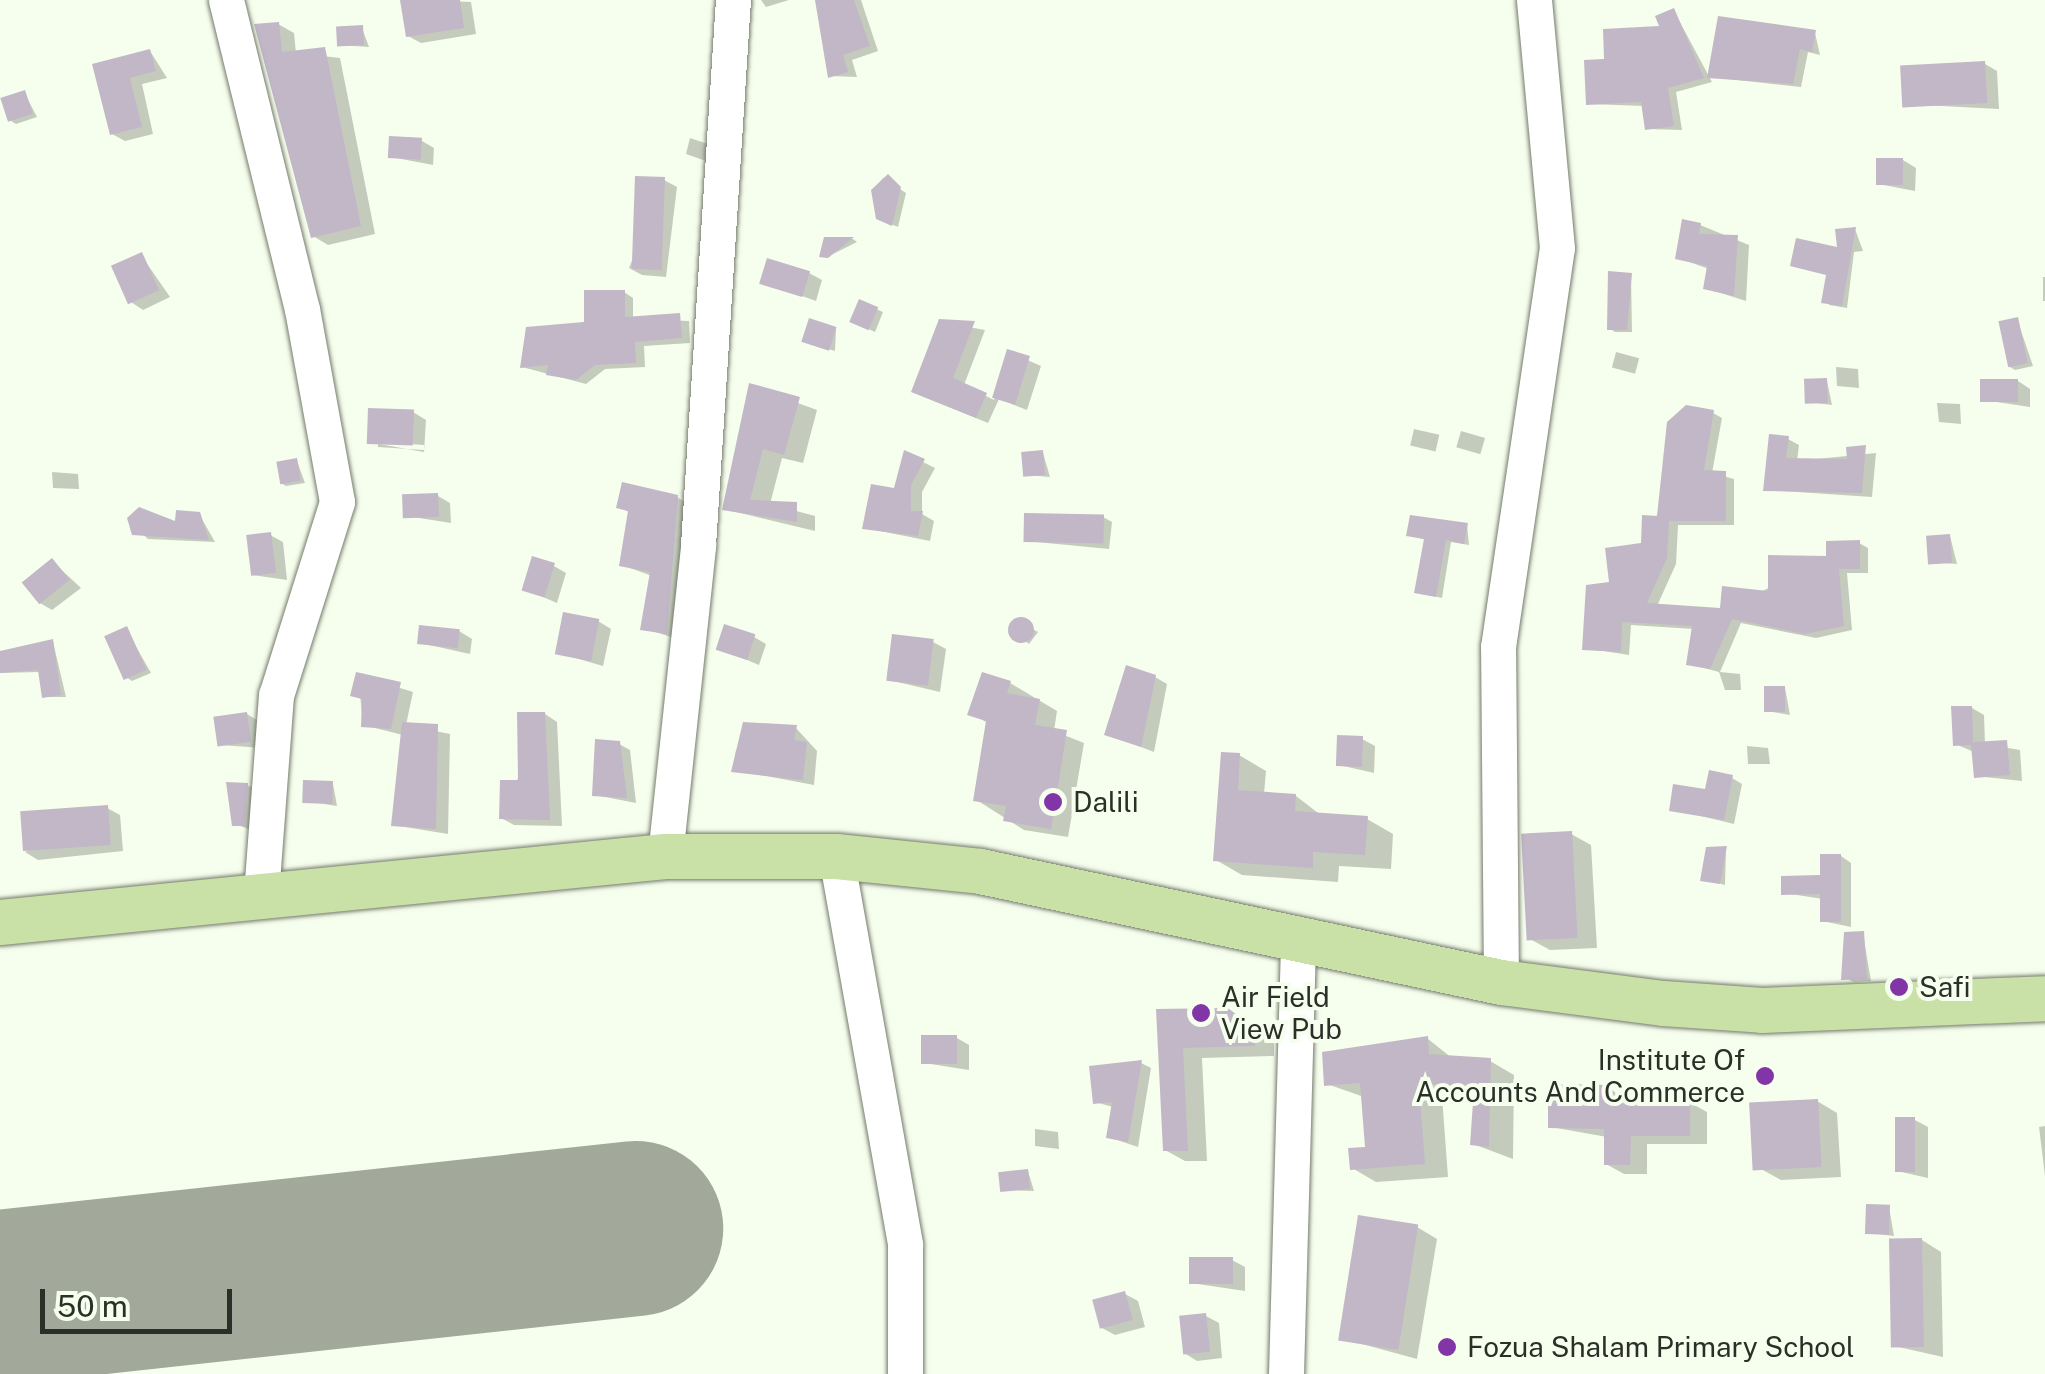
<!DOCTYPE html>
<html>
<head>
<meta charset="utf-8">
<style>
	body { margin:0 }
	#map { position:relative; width:2045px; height:1374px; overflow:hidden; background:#f6feed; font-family:"Public Sans",sans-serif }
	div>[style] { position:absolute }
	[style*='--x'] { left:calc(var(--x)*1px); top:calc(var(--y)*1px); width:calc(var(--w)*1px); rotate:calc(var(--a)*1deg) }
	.shadow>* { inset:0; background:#0003; transform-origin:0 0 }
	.runway>* { height:175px; margin:-87.5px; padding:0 87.5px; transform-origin:87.5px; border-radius:87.5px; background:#a2a89a }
	.building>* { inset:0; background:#c1b7c7; transform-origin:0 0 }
	.round { border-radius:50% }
	.roads { filter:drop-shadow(0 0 2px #747b6c) drop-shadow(0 0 2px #747b6c) }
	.minor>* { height:35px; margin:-17.5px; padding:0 17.5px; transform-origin:17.5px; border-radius:17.5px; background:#fff }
	.major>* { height:45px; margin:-22.5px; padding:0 22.5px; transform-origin:22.5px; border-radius:22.5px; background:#c9e1a7 }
	.dots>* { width:28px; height:28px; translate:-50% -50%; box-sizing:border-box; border:5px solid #f6feed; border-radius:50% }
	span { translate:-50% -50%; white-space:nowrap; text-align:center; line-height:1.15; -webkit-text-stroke:8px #f6feed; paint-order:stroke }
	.poi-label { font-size:28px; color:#2c2f28 }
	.left { translate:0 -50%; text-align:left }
	.right { translate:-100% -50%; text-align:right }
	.scale { position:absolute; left:40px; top:1289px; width:192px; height:45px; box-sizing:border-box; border:5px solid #2c2f28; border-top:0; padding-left:12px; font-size:30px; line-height:35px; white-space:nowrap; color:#2c2f28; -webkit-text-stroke:8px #f6feed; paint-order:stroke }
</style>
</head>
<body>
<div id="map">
	<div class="shadow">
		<div style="clip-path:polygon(425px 0,471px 2px,476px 34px,421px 43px,408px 36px)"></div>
		<div style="clip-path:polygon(761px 0,789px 0,766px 7px)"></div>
		<div style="clip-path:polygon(816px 0,861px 0,878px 51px,852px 60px,857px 77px,831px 76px)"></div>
		<div style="clip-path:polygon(1674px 11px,1712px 82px,1676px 92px,1682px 130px,1648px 129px,1644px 106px,1589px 104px,1607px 62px,1663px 29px)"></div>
		<div style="clip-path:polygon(278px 24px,294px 33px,296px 53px,340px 58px,375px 234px,328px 245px,313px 236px,257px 27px)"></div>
		<div style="clip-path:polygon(362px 28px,369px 47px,339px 45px)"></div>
		<div style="clip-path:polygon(1815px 33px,1820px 55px,1808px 52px,1801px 87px,1709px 77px)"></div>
		<div style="clip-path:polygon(150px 51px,167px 78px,142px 84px,153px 134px,125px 141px,112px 134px,95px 66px)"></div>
		<div style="clip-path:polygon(1985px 64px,1997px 71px,1999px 109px,1902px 104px)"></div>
		<div style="clip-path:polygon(24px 92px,37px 117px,16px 124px,11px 121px)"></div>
		<div style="clip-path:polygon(690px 138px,708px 144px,706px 161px,686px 154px)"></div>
		<div style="clip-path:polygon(422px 141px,434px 148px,433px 165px,391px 157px)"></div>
		<div style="clip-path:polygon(1903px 160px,1916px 168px,1915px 191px,1878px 184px)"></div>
		<div style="clip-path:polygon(883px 178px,906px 193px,898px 227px,884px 221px,874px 190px)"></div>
		<div style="clip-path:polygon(664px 180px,677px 187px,666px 277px,642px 275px,629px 268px)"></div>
		<div style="clip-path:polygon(1700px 225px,1749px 245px,1746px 301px,1705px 288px,1709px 269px,1678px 258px)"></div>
		<div style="clip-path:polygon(1855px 229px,1863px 251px,1854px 252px,1847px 308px,1829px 305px,1828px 275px,1792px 265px,1840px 250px)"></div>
		<div style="clip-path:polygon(826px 239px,853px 239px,857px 242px,825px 258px)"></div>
		<div style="clip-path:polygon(141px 255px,170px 297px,143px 310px,131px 302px)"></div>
		<div style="clip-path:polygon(809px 273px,822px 280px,816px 301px,763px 282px)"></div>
		<div style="clip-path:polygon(1631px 276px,1632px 332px,1615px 332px,1609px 328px)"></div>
		<div style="left:2043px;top:277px;width:2px;height:24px"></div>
		<div style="clip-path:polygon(624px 292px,633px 298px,633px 319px,689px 321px,690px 343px,644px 346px,645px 367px,605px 369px,586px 384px,522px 367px)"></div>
		<div style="clip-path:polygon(860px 302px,883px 312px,875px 332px,857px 324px)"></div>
		<div style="clip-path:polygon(2017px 319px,2033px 366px,2015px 370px,2010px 367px)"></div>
		<div style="clip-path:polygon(941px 322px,985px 330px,964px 385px,994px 400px,1009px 352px,1041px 366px,1027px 410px,999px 399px,988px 423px,925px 397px)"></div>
		<div style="clip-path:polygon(836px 329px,835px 351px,811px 344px)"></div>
		<div style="left:1616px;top:352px;width:24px;height:16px;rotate:15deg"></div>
		<div style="clip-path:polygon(1836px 367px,1858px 369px,1859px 388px,1837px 386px)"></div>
		<div style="clip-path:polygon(1827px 381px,1832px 405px,1807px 402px)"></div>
		<div style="clip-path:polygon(2018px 381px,2030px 389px,2030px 407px,1983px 400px)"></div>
		<div style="clip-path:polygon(751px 386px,817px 410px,803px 463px,782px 458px,770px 504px,815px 516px,815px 531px,724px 509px)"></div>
		<div style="clip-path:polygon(1937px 403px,1960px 404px,1961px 424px,1939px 422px)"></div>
		<div style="clip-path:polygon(evenodd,413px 412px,426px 420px,424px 452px,368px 442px,413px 412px,378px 442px,424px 445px,424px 450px,378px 447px,378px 442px)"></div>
		<div style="clip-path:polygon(1713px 413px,1722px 418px,1712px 473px,1734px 479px,1734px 525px,1678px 525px,1676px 564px,1657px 606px,1722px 611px,1859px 543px,1868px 548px,1868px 573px,1847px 573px,1852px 630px,1816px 638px,1741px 623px,1720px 672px,1740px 674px,1741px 690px,1725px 690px,1719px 672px,1689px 664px,1694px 629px,1631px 625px,1629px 655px,1584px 648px)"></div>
		<div style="left:1414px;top:429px;width:26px;height:17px;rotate:13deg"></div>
		<div style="left:1461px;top:431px;width:25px;height:17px;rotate:16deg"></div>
		<div style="clip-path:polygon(1788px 439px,1799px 445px,1797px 461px,1876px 453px,1872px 497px,1765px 490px)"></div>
		<div style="clip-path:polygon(905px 453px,935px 468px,922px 492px,922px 514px,934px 521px,930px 541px,865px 528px,896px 491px)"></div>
		<div style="clip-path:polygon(1043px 453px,1050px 477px,1026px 475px)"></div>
		<div style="clip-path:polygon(297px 461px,305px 483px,286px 486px,281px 483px)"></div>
		<div style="clip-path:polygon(52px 472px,78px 474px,79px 489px,53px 488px)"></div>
		<div style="clip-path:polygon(438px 496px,450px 503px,451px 523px,406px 516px)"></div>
		<div style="clip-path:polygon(677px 497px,690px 505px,680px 640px,643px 628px,652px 576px,622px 565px,631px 513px,619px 507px)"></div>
		<div style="clip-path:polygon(199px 514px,215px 542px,148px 539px,130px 522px,178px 524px)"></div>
		<div style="clip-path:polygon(1103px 517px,1112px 522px,1109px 549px,1026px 541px)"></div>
		<div style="clip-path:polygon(1467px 525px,1469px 545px,1451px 542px,1442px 598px,1417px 592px,1426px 540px,1409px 535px)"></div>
		<div style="clip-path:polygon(270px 535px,283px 542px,287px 580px,253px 575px)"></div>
		<div style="clip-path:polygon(1950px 536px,1957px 564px,1930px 562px)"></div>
		<div style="clip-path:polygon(52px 561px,81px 588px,52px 610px,40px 603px)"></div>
		<div style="clip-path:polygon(554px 566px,566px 573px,557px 603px,524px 589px)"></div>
		<div style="clip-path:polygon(598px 621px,611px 629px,603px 666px,558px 653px)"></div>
		<div style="clip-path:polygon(1018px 621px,1038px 632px,1029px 644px,1012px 630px)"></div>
		<div style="clip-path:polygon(126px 629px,151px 673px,132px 681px,126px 677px)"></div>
		<div style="clip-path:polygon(459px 631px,472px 639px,470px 654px,420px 643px)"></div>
		<div style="clip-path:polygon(754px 637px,766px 644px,759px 665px,718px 648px)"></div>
		<div style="clip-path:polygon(53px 642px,66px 697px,44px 697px,40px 672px,0 673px,0 653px)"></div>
		<div style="clip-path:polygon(933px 642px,946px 649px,940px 692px,889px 680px)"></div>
		<div style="clip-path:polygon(358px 675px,413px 692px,406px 725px,450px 734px,448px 834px,393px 825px,403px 735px,363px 725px)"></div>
		<div style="clip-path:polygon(1155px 677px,1167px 684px,1154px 752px,1107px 734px)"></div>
		<div style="clip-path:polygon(1010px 683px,1057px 711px,1054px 731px,1084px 743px,1068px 837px,1024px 830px,975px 799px,988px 723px,970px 713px)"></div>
		<div style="clip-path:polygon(1785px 688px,1790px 715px,1767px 711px)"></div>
		<div style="clip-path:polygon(1972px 708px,1984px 715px,1985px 744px,2020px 750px,2022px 781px,1976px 776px,1974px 752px,1955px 744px)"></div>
		<div style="clip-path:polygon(247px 714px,260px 722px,263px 748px,220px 745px)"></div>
		<div style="clip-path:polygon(545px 714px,557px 722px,562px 826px,514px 825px,501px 818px)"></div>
		<div style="clip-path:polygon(796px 728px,817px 751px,814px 785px,733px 770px,736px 750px)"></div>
		<div style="clip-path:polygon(1362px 739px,1375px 746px,1374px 773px,1339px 765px)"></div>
		<div style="clip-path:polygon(619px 744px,630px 750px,636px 803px,595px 795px)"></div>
		<div style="clip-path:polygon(1747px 746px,1768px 748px,1770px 764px,1748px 764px)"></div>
		<div style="clip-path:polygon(1239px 755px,1266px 771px,1264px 794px,1296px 796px,1322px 816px,1367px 819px,1393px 834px,1391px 869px,1339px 866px,1338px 882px,1242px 875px,1216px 860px)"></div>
		<div style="clip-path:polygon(1732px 778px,1742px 784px,1734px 824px,1672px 809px)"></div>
		<div style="clip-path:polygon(333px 784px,337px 806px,305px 801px)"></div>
		<div style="clip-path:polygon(247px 785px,260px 792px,257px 832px,235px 824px)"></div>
		<div style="clip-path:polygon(107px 808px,120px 815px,123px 851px,38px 860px,25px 852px)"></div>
		<div style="clip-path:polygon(1571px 834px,1591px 845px,1597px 948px,1550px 950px,1530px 939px)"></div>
		<div style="clip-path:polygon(1726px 849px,1725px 885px,1703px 879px)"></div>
		<div style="clip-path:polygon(1841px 856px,1851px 863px,1851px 927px,1822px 921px,1823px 899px,1784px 893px,1823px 877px)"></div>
		<div style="clip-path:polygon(1863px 934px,1871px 981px,1853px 982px,1848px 979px)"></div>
		<div style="clip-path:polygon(1227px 1010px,1274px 1043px,1274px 1056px,1202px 1058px,1207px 1161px,1185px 1161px,1165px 1150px,1158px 1012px)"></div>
		<div style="clip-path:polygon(957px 1038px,969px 1045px,969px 1070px,924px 1063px)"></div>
		<div style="clip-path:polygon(1428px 1039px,1452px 1058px,1490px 1061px,1514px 1075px,1513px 1159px,1473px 1144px,1476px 1098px,1442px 1096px,1448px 1177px,1376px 1182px,1352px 1168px,1367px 1149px,1364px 1097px,1327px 1084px)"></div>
		<div style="clip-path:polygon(1141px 1063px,1151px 1068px,1138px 1147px,1108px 1137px,1113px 1107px,1095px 1102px)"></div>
		<div style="clip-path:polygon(1610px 1088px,1627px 1102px,1689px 1102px,1707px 1112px,1707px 1144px,1647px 1144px,1647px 1174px,1624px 1174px,1606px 1164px,1607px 1137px,1551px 1127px)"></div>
		<div style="clip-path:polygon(1817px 1101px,1837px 1113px,1841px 1177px,1781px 1180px,1761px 1169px)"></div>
		<div style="clip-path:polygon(1915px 1120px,1928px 1127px,1928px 1178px,1897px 1171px)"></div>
		<div style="clip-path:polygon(2045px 1126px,2045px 1176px,2039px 1127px)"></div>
		<div style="clip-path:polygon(1035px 1129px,1058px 1132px,1059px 1149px,1035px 1146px)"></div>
		<div style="clip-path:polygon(1028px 1171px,1034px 1191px,1002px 1190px)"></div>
		<div style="clip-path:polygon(1889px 1207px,1894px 1236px,1868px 1233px)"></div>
		<div style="clip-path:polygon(1417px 1227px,1437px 1239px,1417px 1359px,1340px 1338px)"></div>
		<div style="clip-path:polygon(1922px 1240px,1941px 1252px,1943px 1357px,1894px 1346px)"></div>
		<div style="clip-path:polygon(1232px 1260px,1245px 1267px,1245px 1291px,1191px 1283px)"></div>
		<div style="clip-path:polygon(1125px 1294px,1138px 1301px,1145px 1327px,1115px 1335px,1102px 1328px)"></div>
		<div style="clip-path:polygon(1206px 1316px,1219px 1323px,1222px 1358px,1197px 1361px,1184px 1353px)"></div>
	</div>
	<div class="runway">
		<div style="--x:0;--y:1297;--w:639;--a:-6.2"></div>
	</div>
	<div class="building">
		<div style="clip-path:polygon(400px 0,460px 0,464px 28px,406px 37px)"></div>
		<div style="clip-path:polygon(815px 0,854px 0,870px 46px,843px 55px,848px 72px,828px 78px)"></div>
		<div style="clip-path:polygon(1674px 8px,1704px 78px,1668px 88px,1674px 126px,1645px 130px,1641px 102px,1586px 105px,1584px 60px,1604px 59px,1603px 29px,1659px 26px,1655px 16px)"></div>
		<div style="clip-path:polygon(1718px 16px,1816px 30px,1812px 52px,1800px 49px,1793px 84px,1707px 78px)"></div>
		<div style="clip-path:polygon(279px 22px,282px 52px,325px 47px,361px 226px,311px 238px,254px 24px)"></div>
		<div style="left:363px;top:25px;width:20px;height:27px;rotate:87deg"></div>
		<div style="clip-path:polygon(150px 49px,156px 71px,130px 78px,142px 127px,110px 135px,92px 64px)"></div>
		<div style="left:1985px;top:61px;width:42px;height:85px;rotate:87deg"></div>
		<div style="left:25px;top:90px;width:25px;height:26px;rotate:72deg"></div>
		<div style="left:389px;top:136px;width:33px;height:22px;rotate:3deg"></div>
		<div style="left:1876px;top:158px;width:27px;height:27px"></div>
		<div style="clip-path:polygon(888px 174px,901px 187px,892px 226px,876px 219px,871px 190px)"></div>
		<div style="left:635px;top:176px;width:30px;height:93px;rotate:2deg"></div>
		<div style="clip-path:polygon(1682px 219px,1701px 223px,1699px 234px,1738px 235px,1734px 296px,1703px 289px,1707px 266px,1675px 259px)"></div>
		<div style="clip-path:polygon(1856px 227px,1842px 306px,1821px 303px,1826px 275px,1790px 266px,1796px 238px,1837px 247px,1835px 229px)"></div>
		<div style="clip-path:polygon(824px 237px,854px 237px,828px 258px,819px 257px)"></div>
		<div style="left:142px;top:252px;width:42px;height:34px;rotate:66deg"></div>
		<div style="left:767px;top:258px;width:45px;height:27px;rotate:17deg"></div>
		<div style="clip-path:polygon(1608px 271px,1632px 273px,1627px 330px,1607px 330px)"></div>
		<div style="clip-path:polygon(584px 290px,625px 290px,625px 317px,680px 313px,682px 338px,635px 342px,636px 363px,595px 365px,576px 380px,546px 375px,548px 365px,520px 368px,526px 327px,584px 322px)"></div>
		<div style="left:859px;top:299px;width:21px;height:25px;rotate:23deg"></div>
		<div style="left:2018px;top:317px;width:47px;height:20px;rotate:78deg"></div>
		<div style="left:809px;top:318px;width:29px;height:25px;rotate:18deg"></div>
		<div style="clip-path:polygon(939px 319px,975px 321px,953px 378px,987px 393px,976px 418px,911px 392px)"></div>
		<div style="left:1007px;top:349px;width:24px;height:51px;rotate:17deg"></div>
		<div style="left:1827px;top:378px;width:25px;height:23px;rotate:88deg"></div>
		<div style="left:1980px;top:379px;width:38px;height:23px"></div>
		<div style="clip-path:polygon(749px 383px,800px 397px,784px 455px,763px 449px,750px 500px,797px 502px,797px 522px,722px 510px)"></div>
		<div style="clip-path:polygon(1686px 405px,1714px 410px,1704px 470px,1726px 471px,1726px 521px,1669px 521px,1667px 558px,1647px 603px,1720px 608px,1722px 586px,1768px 591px,1768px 555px,1826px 556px,1826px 541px,1860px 540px,1860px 569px,1839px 569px,1844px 626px,1805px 634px,1732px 619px,1710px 669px,1686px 665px,1692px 626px,1622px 622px,1621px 652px,1582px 650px,1586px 585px,1609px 582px,1605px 548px,1641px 543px,1642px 515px,1657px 516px,1667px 422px)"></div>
		<div style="left:368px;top:408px;width:46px;height:36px;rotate:2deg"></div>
		<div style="clip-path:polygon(1769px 434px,1789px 436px,1786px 458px,1847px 459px,1846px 447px,1866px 445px,1862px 493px,1763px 491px)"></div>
		<div style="clip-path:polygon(904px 450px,925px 459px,911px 485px,911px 511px,923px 511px,918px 536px,862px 529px,871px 484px,894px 488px)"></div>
		<div style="left:1043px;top:450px;width:25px;height:22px;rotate:85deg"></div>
		<div style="left:297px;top:458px;width:23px;height:21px;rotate:80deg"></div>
		<div style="clip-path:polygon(622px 482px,678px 495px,667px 634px,640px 630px,650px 572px,619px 566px,628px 511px,616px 508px)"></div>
		<div style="left:438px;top:493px;width:24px;height:36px;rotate:88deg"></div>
		<div style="clip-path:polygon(139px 507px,175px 521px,176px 510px,200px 512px,209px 540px,132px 535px,127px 518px)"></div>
		<div style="left:1024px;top:513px;width:80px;height:29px;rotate:1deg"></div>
		<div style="clip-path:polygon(1410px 515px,1468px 523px,1464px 544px,1446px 540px,1436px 597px,1414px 593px,1424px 539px,1406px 536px)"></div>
		<div style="left:271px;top:532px;width:41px;height:25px;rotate:83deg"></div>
		<div style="left:1950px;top:534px;width:29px;height:24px;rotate:86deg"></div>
		<div style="left:532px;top:556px;width:24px;height:36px;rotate:17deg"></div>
		<div style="left:52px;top:558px;width:28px;height:39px;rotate:51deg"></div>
		<div style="left:563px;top:612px;width:37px;height:43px;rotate:11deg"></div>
		<div class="round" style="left:1008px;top:617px;width:26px;height:26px"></div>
		<div style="left:724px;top:624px;width:33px;height:27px;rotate:18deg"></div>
		<div style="left:419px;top:625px;width:41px;height:19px;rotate:6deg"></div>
		<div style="left:127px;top:626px;width:48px;height:25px;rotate:66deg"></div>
		<div style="left:892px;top:634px;width:42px;height:47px;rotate:7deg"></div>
		<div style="clip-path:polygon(53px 639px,61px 695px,42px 698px,38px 670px,0 673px,0 651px)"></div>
		<div style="clip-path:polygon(1126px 665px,1156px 675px,1141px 747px,1104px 735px)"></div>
		<div style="clip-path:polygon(356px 672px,401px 682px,391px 729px,361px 727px,362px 699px,350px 696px)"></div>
		<div style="clip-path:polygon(982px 672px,1011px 681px,1007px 693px,1040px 699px,1035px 725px,1067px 730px,1051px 829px,1003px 821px,1006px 806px,973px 801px,986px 721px,967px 715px)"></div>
		<div style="left:1764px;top:686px;width:21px;height:26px"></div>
		<div style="clip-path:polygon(1951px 706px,1972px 706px,1973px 742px,2007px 740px,2010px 775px,1974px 778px,1971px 745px,1953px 746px)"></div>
		<div style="left:247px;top:712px;width:30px;height:34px;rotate:82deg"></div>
		<div style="clip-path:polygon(517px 712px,545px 712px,550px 820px,499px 819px,500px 780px,518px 780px)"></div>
		<div style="clip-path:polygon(402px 722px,438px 724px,436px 829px,391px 826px)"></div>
		<div style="clip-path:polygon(743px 722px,797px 725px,794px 740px,807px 742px,803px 780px,731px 772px)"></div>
		<div style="left:1337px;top:735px;width:26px;height:31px;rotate:2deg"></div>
		<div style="clip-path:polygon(595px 739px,620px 741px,627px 798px,592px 796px)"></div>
		<div style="clip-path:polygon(1221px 752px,1240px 753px,1238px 790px,1296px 794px,1295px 811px,1368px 816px,1365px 855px,1313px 852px,1313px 868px,1213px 861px)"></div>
		<div style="clip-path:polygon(1709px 770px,1733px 775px,1724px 820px,1669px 811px,1673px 784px,1705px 789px)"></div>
		<div style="left:303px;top:780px;width:30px;height:23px;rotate:2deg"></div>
		<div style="clip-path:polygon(226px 782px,248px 783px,245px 826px,232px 826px)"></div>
		<div style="left:108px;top:805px;width:40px;height:88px;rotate:86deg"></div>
		<div style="left:1572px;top:831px;width:107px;height:51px;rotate:87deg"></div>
		<div style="clip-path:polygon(1727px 846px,1720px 884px,1700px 881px,1706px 847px)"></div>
		<div style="clip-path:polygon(1820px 854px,1841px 854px,1841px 922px,1820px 922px,1820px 894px,1781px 895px,1781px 876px,1820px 875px)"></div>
		<div style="clip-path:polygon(1864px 931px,1867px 979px,1841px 980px,1844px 932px)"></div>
		<div style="clip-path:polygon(1228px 1008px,1255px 1029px,1255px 1046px,1183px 1048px,1188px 1151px,1163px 1151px,1156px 1009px)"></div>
		<div style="left:921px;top:1035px;width:36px;height:29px"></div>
		<div style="clip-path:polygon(1428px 1036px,1429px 1054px,1491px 1058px,1489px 1147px,1470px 1145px,1474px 1088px,1419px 1083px,1425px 1164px,1350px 1170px,1348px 1148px,1365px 1147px,1360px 1083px,1324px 1086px,1322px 1052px)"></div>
		<div style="clip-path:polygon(1142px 1060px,1128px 1142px,1106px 1138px,1112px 1102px,1093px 1104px,1089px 1066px)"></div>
		<div style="clip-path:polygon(1548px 1084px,1611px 1085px,1610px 1099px,1690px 1099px,1690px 1136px,1631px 1136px,1630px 1165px,1604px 1165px,1604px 1129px,1548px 1128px)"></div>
		<div style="left:1818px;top:1099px;width:68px;height:69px;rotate:87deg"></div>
		<div style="left:1895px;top:1117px;width:20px;height:55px"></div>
		<div style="left:1028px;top:1169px;width:20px;height:30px;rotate:84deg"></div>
		<div style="left:1866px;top:1204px;width:24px;height:30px;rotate:2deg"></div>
		<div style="left:1358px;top:1215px;width:61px;height:127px;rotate:9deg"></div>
		<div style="left:1922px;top:1238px;width:109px;height:33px;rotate:89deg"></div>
		<div style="left:1189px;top:1257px;width:44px;height:27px"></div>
		<div style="left:1125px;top:1291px;width:30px;height:34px;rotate:75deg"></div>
		<div style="left:1206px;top:1313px;width:39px;height:27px;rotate:84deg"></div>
	</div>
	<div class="roads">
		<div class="minor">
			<div style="--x:226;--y:0;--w:318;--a:76.2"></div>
			<div style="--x:302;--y:309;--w:196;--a:79.7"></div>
			<div style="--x:337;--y:502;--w:202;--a:107.5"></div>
			<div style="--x:276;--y:695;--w:200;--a:94.3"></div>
			<div style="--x:665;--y:856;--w:313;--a:-83.9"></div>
			<div style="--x:698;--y:545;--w:546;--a:-86.33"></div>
			<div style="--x:836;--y:856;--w:395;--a:79.9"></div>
			<div style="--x:905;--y:1245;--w:129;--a:90"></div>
			<div style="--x:1501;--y:982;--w:335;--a:-90.5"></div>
			<div style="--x:1498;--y:647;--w:403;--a:-81.6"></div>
			<div style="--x:1557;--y:248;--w:249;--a:-95.3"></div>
			<div style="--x:1286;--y:1374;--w:440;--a:-88.4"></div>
		</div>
		<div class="major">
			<div style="--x:0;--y:922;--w:668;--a:-5.67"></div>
			<div style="--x:665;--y:856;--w:171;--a:0"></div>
			<div style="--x:836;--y:856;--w:145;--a:5.9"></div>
			<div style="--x:980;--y:871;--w:533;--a:12.03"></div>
			<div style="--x:1501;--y:982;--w:163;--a:7.4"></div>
			<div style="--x:1663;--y:1003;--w:99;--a:4"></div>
			<div style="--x:1762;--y:1010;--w:283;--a:-2.4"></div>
		</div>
	</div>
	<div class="dots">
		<div style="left:1053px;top:802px;background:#8235a6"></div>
		<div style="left:1899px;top:987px;background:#8235a6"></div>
		<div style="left:1201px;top:1013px;background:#8235a6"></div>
		<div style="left:1765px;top:1076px;background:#8235a6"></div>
		<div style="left:1447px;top:1347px;background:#8235a6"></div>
	</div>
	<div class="poi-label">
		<span class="left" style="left:1073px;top:802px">Dalili</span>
		<span class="left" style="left:1919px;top:987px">Safi</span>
		<span class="left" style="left:1221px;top:1013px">Air Field<br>View Pub</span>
		<span class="right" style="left:1745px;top:1076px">Institute Of<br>Accounts And Commerce</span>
		<span class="left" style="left:1467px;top:1347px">Fozua Shalam Primary School</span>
	</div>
	<div class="scale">50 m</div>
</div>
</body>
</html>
